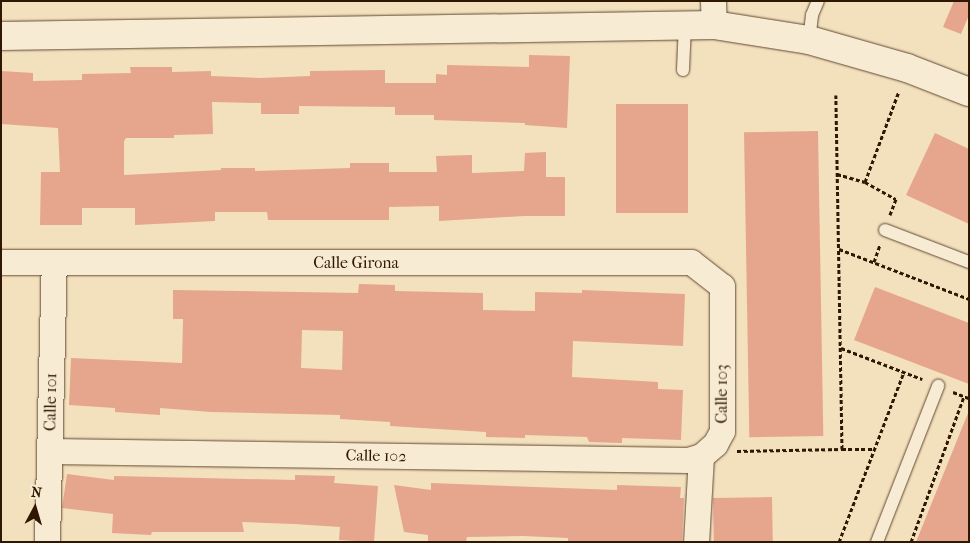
<!DOCTYPE html>
<html>
<head>
<meta charset="utf-8">
<style>
	body { margin:0 }
	#map { position:relative; width:970px; height:543px; overflow:hidden; background:#f3e0bd; font-family:"IM FELL French Canon",serif }
	div>[style] { position:absolute }
	[style*='--x'] { left:calc(var(--x)*1px); top:calc(var(--y)*1px); width:calc(var(--w)*1px); rotate:calc(var(--a)*1deg) }
	.building>* { inset:0; background:#e5a68d; transform-origin:0 0 }
	.path>* { height:3px; margin-top:-1.5px; transform-origin:0; background:repeating-linear-gradient(90deg,#301702 0 4px,transparent 0 6.5px) }
	.roads { filter:drop-shadow(0 0 1px #614931) drop-shadow(0 0 1px #614931) }
	.lane>* { height:12px; margin:-6px; padding:0 6px; transform-origin:6px; border-radius:6px; background:#f7ebd4 }
	.street>* { height:25px; margin:-12.5px; padding:0 12.5px; transform-origin:12.5px; border-radius:12.5px; background:#f7ebd4 }
	.secondary>* { height:28px; margin:-14px; padding:0 14px; transform-origin:14px; border-radius:14px; background:#f7ebd4 }
	span { translate:-50% -50%; white-space:nowrap; text-align:center; line-height:1.15; -webkit-text-stroke:4.5px #f7ebd4; paint-order:stroke }
	.street-label { font-size:16px; color:#301702 }
	.frame { position:absolute; inset:0; border:2px solid #301702; pointer-events:none }
	.north { position:absolute; left:10px; top:483px; width:50px; height:50px; -webkit-text-stroke:4px #f7ebd4; paint-order:stroke; rotate:6deg; font-size:14px; font-weight:700; line-height:20px; text-align:center; color:#301702 }
	.north::after { content:''; display:block; margin:auto; width:18px; height:22px; background:#301702; clip-path:polygon(50% 0,100% 100%,50% 72%,0 100%) }
</style>
</head>
<body>
<div id="map">
	<div class="building">
		<div style="clip-path:polygon(954px 1px,969px 1px,969px 15px,961px 34px,943px 27px)"></div>
		<div style="clip-path:polygon(529px 55px,570px 56px,567px 128px,525px 125px,525px 123px,434px 120px,434px 115px,395px 115px,395px 107px,299px 106px,299px 114px,261px 114px,261px 103px,212px 102px,213px 134px,174px 135px,174px 138px,126px 138px,124px 141px,124px 175px,221px 170px,221px 168px,255px 168px,255px 171px,350px 168px,350px 163px,389px 163px,389px 172px,437px 172px,436px 156px,472px 155px,472px 173px,524px 171px,525px 153px,546px 152px,546px 177px,565px 177px,565px 216px,524px 216px,439px 221px,439px 206px,389px 207px,389px 220px,268px 220px,267px 212px,215px 212px,215px 221px,135px 225px,135px 208px,82px 208px,82px 225px,40px 225px,41px 172px,60px 172px,58px 128px,1px 124px,1px 71px,33px 73px,33px 81px,82px 80px,82px 74px,131px 73px,130px 67px,172px 67px,172px 72px,211px 71px,211px 76px,260px 78px,310px 76px,310px 71px,385px 70px,385px 83px,436px 83px,436px 74px,447px 75px,447px 65px,529px 67px)"></div>
		<div style="left:616px;top:104px;width:72px;height:109px"></div>
		<div style="left:818px;top:131px;width:305px;height:74px;rotate:89deg"></div>
		<div style="clip-path:polygon(935px 133px,969px 149px,969px 224px,906px 195px)"></div>
		<div style="clip-path:polygon(evenodd,359px 284px,395px 285px,395px 291px,483px 293px,483px 310px,535px 311px,535px 292px,582px 293px,582px 290px,685px 294px,683px 346px,573px 341px,572px 377px,658px 382px,658px 389px,683px 390px,681px 440px,622px 438px,622px 443px,589px 442px,587px 437px,525px 435px,525px 438px,486px 437px,486px 432px,390px 426px,390px 422px,340px 419px,340px 415px,211px 412px,160px 408px,160px 415px,115px 412px,115px 408px,69px 405px,71px 358px,182px 363px,183px 319px,173px 319px,173px 290px,358px 293px,359px 284px,302px 330px,343px 331px,342px 370px,301px 368px,302px 330px)"></div>
		<div style="clip-path:polygon(875px 287px,969px 323px,969px 384px,854px 340px)"></div>
		<div style="clip-path:polygon(968px 413px,969px 542px,916px 542px)"></div>
		<div style="clip-path:polygon(67px 474px,114px 480px,114px 476px,295px 480px,295px 475px,335px 476px,334px 483px,378px 486px,374px 542px,339px 540px,340px 527px,294px 524px,242px 522px,244px 532px,152px 532px,151px 535px,112px 533px,113px 514px,62px 508px)"></div>
		<div style="clip-path:polygon(431px 483px,617px 490px,617px 485px,681px 487px,680px 498px,684px 498px,682px 542px,583px 542px,568px 541px,568px 538px,523px 536px,467px 537px,466px 542px,428px 542px,428px 535px,404px 532px,394px 485px,431px 490px)"></div>
		<div style="left:772px;top:497px;width:45px;height:59px;rotate:89deg"></div>
	</div>
	<div class="path">
		<div style="--x:837;--y:174;--w:29;--a:16"></div>
		<div style="--x:865;--y:182;--w:35;--a:29"></div>
		<div style="--x:896;--y:199;--w:17;--a:111"></div>
		<div style="--x:865;--y:182;--w:97;--a:-69.5"></div>
		<div style="--x:839;--y:249;--w:139;--a:21"></div>
		<div style="--x:874;--y:262;--w:18;--a:-71"></div>
		<div style="--x:841;--y:348;--w:87;--a:20.9"></div>
		<div style="--x:953;--y:392;--w:17;--a:21"></div>
		<div style="--x:842;--y:449;--w:32;--a:0"></div>
		<div style="--x:737;--y:451;--w:105;--a:-1.1"></div>
		<div style="--x:842;--y:449;--w:354;--a:-91"></div>
		<div style="--x:839;--y:542;--w:182;--a:-69.1"></div>
		<div style="--x:911;--y:542;--w:155;--a:-70"></div>
	</div>
	<div class="roads">
		<div class="lane">
			<div style="--x:809;--y:40;--w:25;--a:-83"></div>
			<div style="--x:812;--y:15;--w:15;--a:-67"></div>
			<div style="--x:683;--y:70;--w:45;--a:-87.5"></div>
			<div style="--x:885;--y:230;--w:90;--a:20.9"></div>
			<div style="--x:877;--y:542;--w:168;--a:-68.6"></div>
		</div>
		<div class="street">
			<div style="--x:713;--y:1;--w:24;--a:88"></div>
			<div style="--x:1;--y:262;--w:690;--a:0"></div>
			<div style="--x:691;--y:262;--w:39;--a:38"></div>
			<div style="--x:722;--y:286;--w:145;--a:90"></div>
			<div style="--x:722;--y:431;--w:15;--a:118"></div>
			<div style="--x:715;--y:444;--w:18;--a:139"></div>
			<div style="--x:701;--y:456;--w:86;--a:93.3"></div>
			<div style="--x:50;--y:451;--w:638;--a:0.81"></div>
			<div style="--x:688;--y:460;--w:14;--a:-17"></div>
			<div style="--x:47;--y:542;--w:279;--a:-88.6"></div>
		</div>
		<div class="secondary">
			<div style="--x:1;--y:36;--w:713;--a:-0.88"></div>
			<div style="--x:714;--y:25;--w:96;--a:9"></div>
			<div style="--x:809;--y:40;--w:102;--a:15.9"></div>
			<div style="--x:907;--y:68;--w:66;--a:21.2"></div>
		</div>
	</div>
	<div class="street-label">
		<span style="left:356px;top:263px">Calle Girona</span>
		<span style="left:722px;top:394px;rotate:-90deg">Calle 103</span>
		<span style="left:51px;top:402px;rotate:-89deg">Calle 101</span>
		<span style="left:376px;top:456px;rotate:1deg">Calle 102</span>
	</div>
	<div class="frame"></div>
	<div class="north">N</div>
</div>
</body>
</html>
